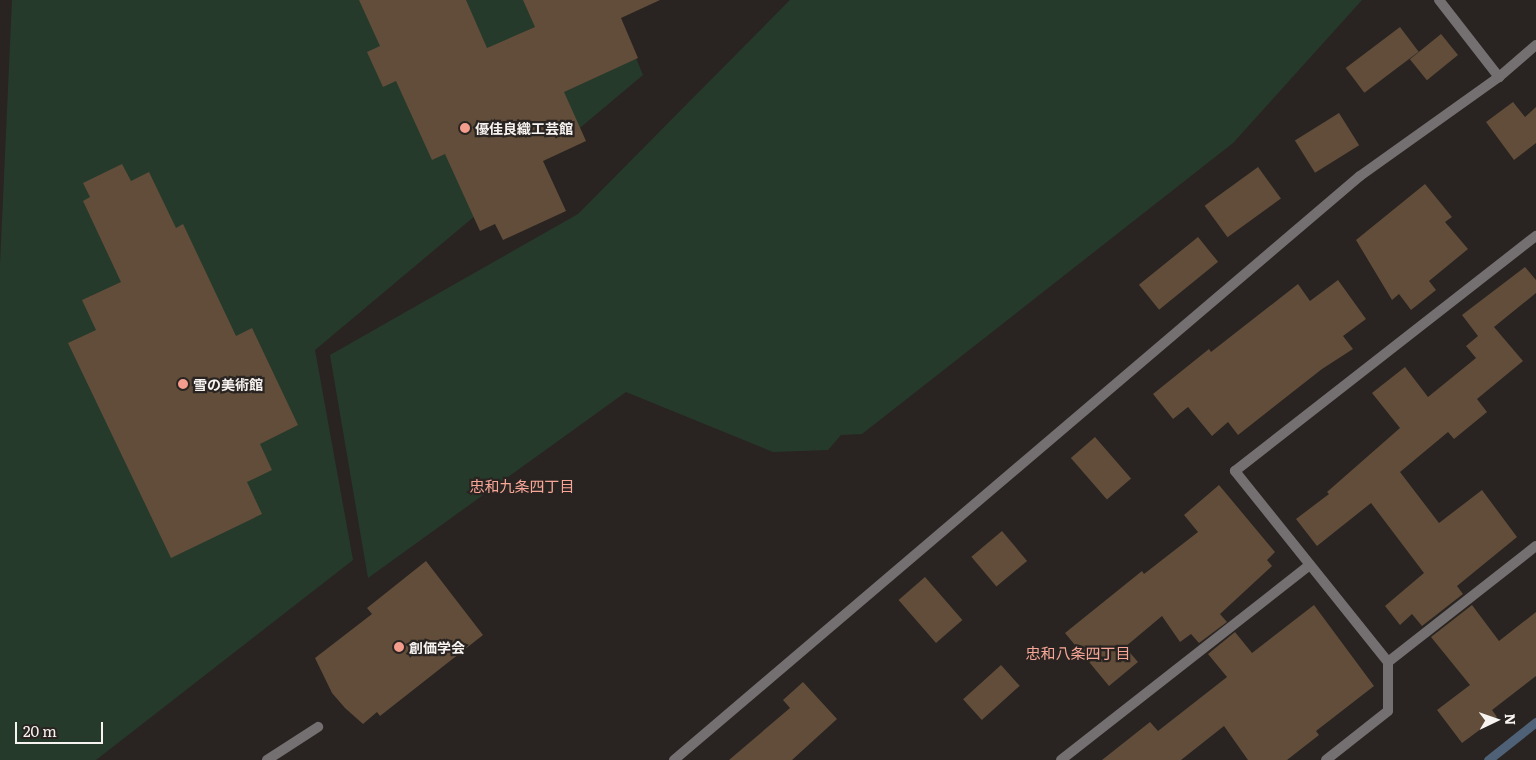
<!DOCTYPE html>
<html>
<head>
<meta charset="utf-8">
<style>
	body { margin:0 }
	#map { position:relative; width:1536px; height:760px; overflow:hidden; background:#292421; font-family:Literata,"Noto Sans JP",serif }
	div>[style] { position:absolute }
	[style*='--x'] { left:calc(var(--x)*1px); top:calc(var(--y)*1px); width:calc(var(--w)*1px); rotate:calc(var(--a)*1deg) }
	.green>* { inset:0; background:#263a2b }
	.stream>* { height:9px; margin:-4.5px; padding:0 4.5px; transform-origin:4.5px; border-radius:4.5px; background:#4f6177 }
	.building>* { inset:0; background:#614d39; transform-origin:0 0 }
	.lane>* { height:10px; margin:-5px; padding:0 5px; transform-origin:5px; border-radius:5px; background:#747071 }
	.street>* { height:10px; margin:-5px; padding:0 5px; transform-origin:5px; border-radius:5px; background:#747071 }
	.dots>* { width:14px; height:14px; translate:-50% -50%; box-sizing:border-box; border:2px solid #292421; border-radius:50% }
	span { translate:-50% -50%; white-space:nowrap; text-align:center; line-height:1.15; -webkit-text-stroke:4.5px #292421; paint-order:stroke }
	.poi-label { font-size:14px; color:#f7f3f1; font-weight:700 }
	.left { translate:0 -50%; text-align:left }
	.neighbourhood-label { font-size:15px; color:#f8a697 }
	.north { position:absolute; left:1471px; top:695px; width:50px; height:50px; -webkit-text-stroke:4px #292421; paint-order:stroke; rotate:87deg; font-size:14px; font-weight:700; line-height:20px; text-align:center; color:#f7f3f1 }
	.north::after { content:''; display:block; margin:auto; width:18px; height:22px; background:#f7f3f1; clip-path:polygon(50% 0,100% 100%,50% 72%,0 100%) }
	.scale { position:absolute; left:15px; top:722px; width:88px; height:22px; box-sizing:border-box; border:2px solid #f7f3f1; border-top:0; padding-left:6px; font-size:15px; line-height:18px; white-space:nowrap; color:#f7f3f1; -webkit-text-stroke:4px #292421; paint-order:stroke }
</style>
</head>
<body>
<div id="map">
	<div class="green">
		<div style="clip-path:polygon(12px 0,612px 0,643px 75px,315px 350px,353px 560px,96px 760px,0 760px,0 265px)"></div>
		<div style="clip-path:polygon(790px 0,1362px 0,1233px 143px,862px 434px,841px 435px,828px 450px,773px 452px,626px 392px,368px 578px,330px 355px,578px 214px)"></div>
	</div>
	<div class="stream">
		<div style="--x:1488;--y:760;--w:61;--a:-38.4"></div>
	</div>
	<div class="building">
		<div style="clip-path:polygon(359px 0,466px 0,487px 48px,535px 27px,523px 0,660px 0,621px 18px,638px 58px,564px 92px,586px 141px,543px 161px,566px 211px,503px 240px,495px 224px,480px 231px,445px 154px,432px 160px,396px 81px,383px 87px,367px 52px,380px 46px)"></div>
		<div style="left:1400px;top:27px;width:31px;height:68px;rotate:53deg"></div>
		<div style="left:1441px;top:34px;width:27px;height:40px;rotate:51deg"></div>
		<div style="clip-path:polygon(1513px 102px,1525px 117px,1536px 107px,1536px 143px,1514px 160px,1486px 122px)"></div>
		<div style="left:1339px;top:113px;width:38px;height:52px;rotate:58deg"></div>
		<div style="clip-path:polygon(122px 164px,131px 181px,149px 172px,176px 228px,183px 224px,236px 336px,252px 328px,298px 425px,260px 444px,272px 470px,247px 482px,262px 514px,171px 558px,68px 343px,96px 330px,82px 300px,121px 282px,83px 201px,90px 197px,83px 183px)"></div>
		<div style="left:1258px;top:167px;width:39px;height:66px;rotate:54deg"></div>
		<div style="clip-path:polygon(1425px 184px,1452px 217px,1445px 222px,1468px 249px,1429px 281px,1436px 290px,1411px 310px,1399px 294px,1392px 300px,1356px 240px)"></div>
		<div style="left:1198px;top:237px;width:32px;height:76px;rotate:51deg"></div>
		<div style="clip-path:polygon(1525px 267px,1536px 280px,1536px 293px,1494px 327px,1523px 361px,1477px 399px,1487px 412px,1454px 439px,1448px 432px,1400px 472px,1439px 523px,1482px 490px,1517px 537px,1457px 586px,1463px 594px,1422px 626px,1412px 614px,1400px 625px,1385px 606px,1424px 573px,1371px 503px,1317px 546px,1296px 519px,1329px 494px,1327px 492px,1400px 428px,1372px 393px,1405px 367px,1428px 397px,1476px 358px,1466px 346px,1478px 336px,1462px 315px)"></div>
		<div style="clip-path:polygon(1338px 280px,1366px 319px,1343px 336px,1353px 349px,1322px 369px,1238px 435px,1228px 422px,1212px 436px,1188px 407px,1173px 419px,1153px 394px,1209px 349px,1211px 352px,1298px 284px,1310px 301px)"></div>
		<div style="left:1095px;top:437px;width:55px;height:32px;rotate:49deg"></div>
		<div style="clip-path:polygon(1219px 485px,1275px 552px,1267px 560px,1272px 566px,1220px 614px,1227px 622px,1199px 643px,1191px 634px,1180px 642px,1162px 616px,1125px 647px,1138px 662px,1109px 686px,1065px 633px,1142px 571px,1144px 574px,1198px 532px,1184px 515px)"></div>
		<div style="left:1002px;top:531px;width:39px;height:40px;rotate:50deg"></div>
		<div style="clip-path:polygon(426px 561px,483px 635px,380px 716px,377px 712px,363px 724px,345px 708px,332px 693px,315px 658px,372px 614px,367px 608px)"></div>
		<div style="left:925px;top:577px;width:57px;height:35px;rotate:49deg"></div>
		<div style="clip-path:polygon(1314px 605px,1374px 686px,1316px 731px,1319px 735px,1287px 760px,1248px 760px,1224px 726px,1181px 760px,1102px 760px,1150px 722px,1158px 731px,1227px 677px,1208px 654px,1235px 632px,1252px 653px)"></div>
		<div style="clip-path:polygon(1472px 605px,1499px 641px,1536px 612px,1536px 676px,1492px 710px,1497px 717px,1462px 743px,1437px 710px,1470px 685px,1431px 637px)"></div>
		<div style="left:1001px;top:665px;width:28px;height:51px;rotate:48deg"></div>
		<div style="clip-path:polygon(803px 682px,837px 719px,792px 760px,729px 760px,790px 708px,783px 700px)"></div>
	</div>
	<div class="lane">
		<div style="--x:267;--y:760;--w:61;--a:-32.9"></div>
	</div>
	<div class="street">
		<div style="--x:1439;--y:0;--w:98;--a:52.1"></div>
		<div style="--x:1388;--y:662;--w:188;--a:-38.1"></div>
		<div style="--x:674;--y:760;--w:901;--a:-40.41"></div>
		<div style="--x:1360;--y:176;--w:171;--a:-35.5"></div>
		<div style="--x:1499;--y:77;--w:49;--a:-40.9"></div>
		<div style="--x:1061;--y:760;--w:316;--a:-38.1"></div>
		<div style="--x:1326;--y:760;--w:79;--a:-38.3"></div>
		<div style="--x:1388;--y:711;--w:49;--a:-90"></div>
		<div style="--x:1388;--y:662;--w:245;--a:-128.7"></div>
		<div style="--x:1235;--y:471;--w:382;--a:-38"></div>
	</div>
	<div class="dots">
		<div style="left:465px;top:128px;background:#f49d8d"></div>
		<div style="left:183px;top:384px;background:#f49d8d"></div>
		<div style="left:399px;top:647px;background:#f49d8d"></div>
	</div>
	<div class="poi-label">
		<span class="left" style="left:475px;top:128px">優佳良織工芸館</span>
		<span class="left" style="left:193px;top:384px">雪の美術館</span>
		<span class="left" style="left:409px;top:647px">創価学会</span>
	</div>
	<div class="neighbourhood-label">
		<span style="left:522px;top:486px">忠和九条四丁目</span>
		<span style="left:1078px;top:653px">忠和八条四丁目</span>
	</div>
	<div class="north">N</div>
	<div class="scale">20 m</div>
</div>
</body>
</html>
